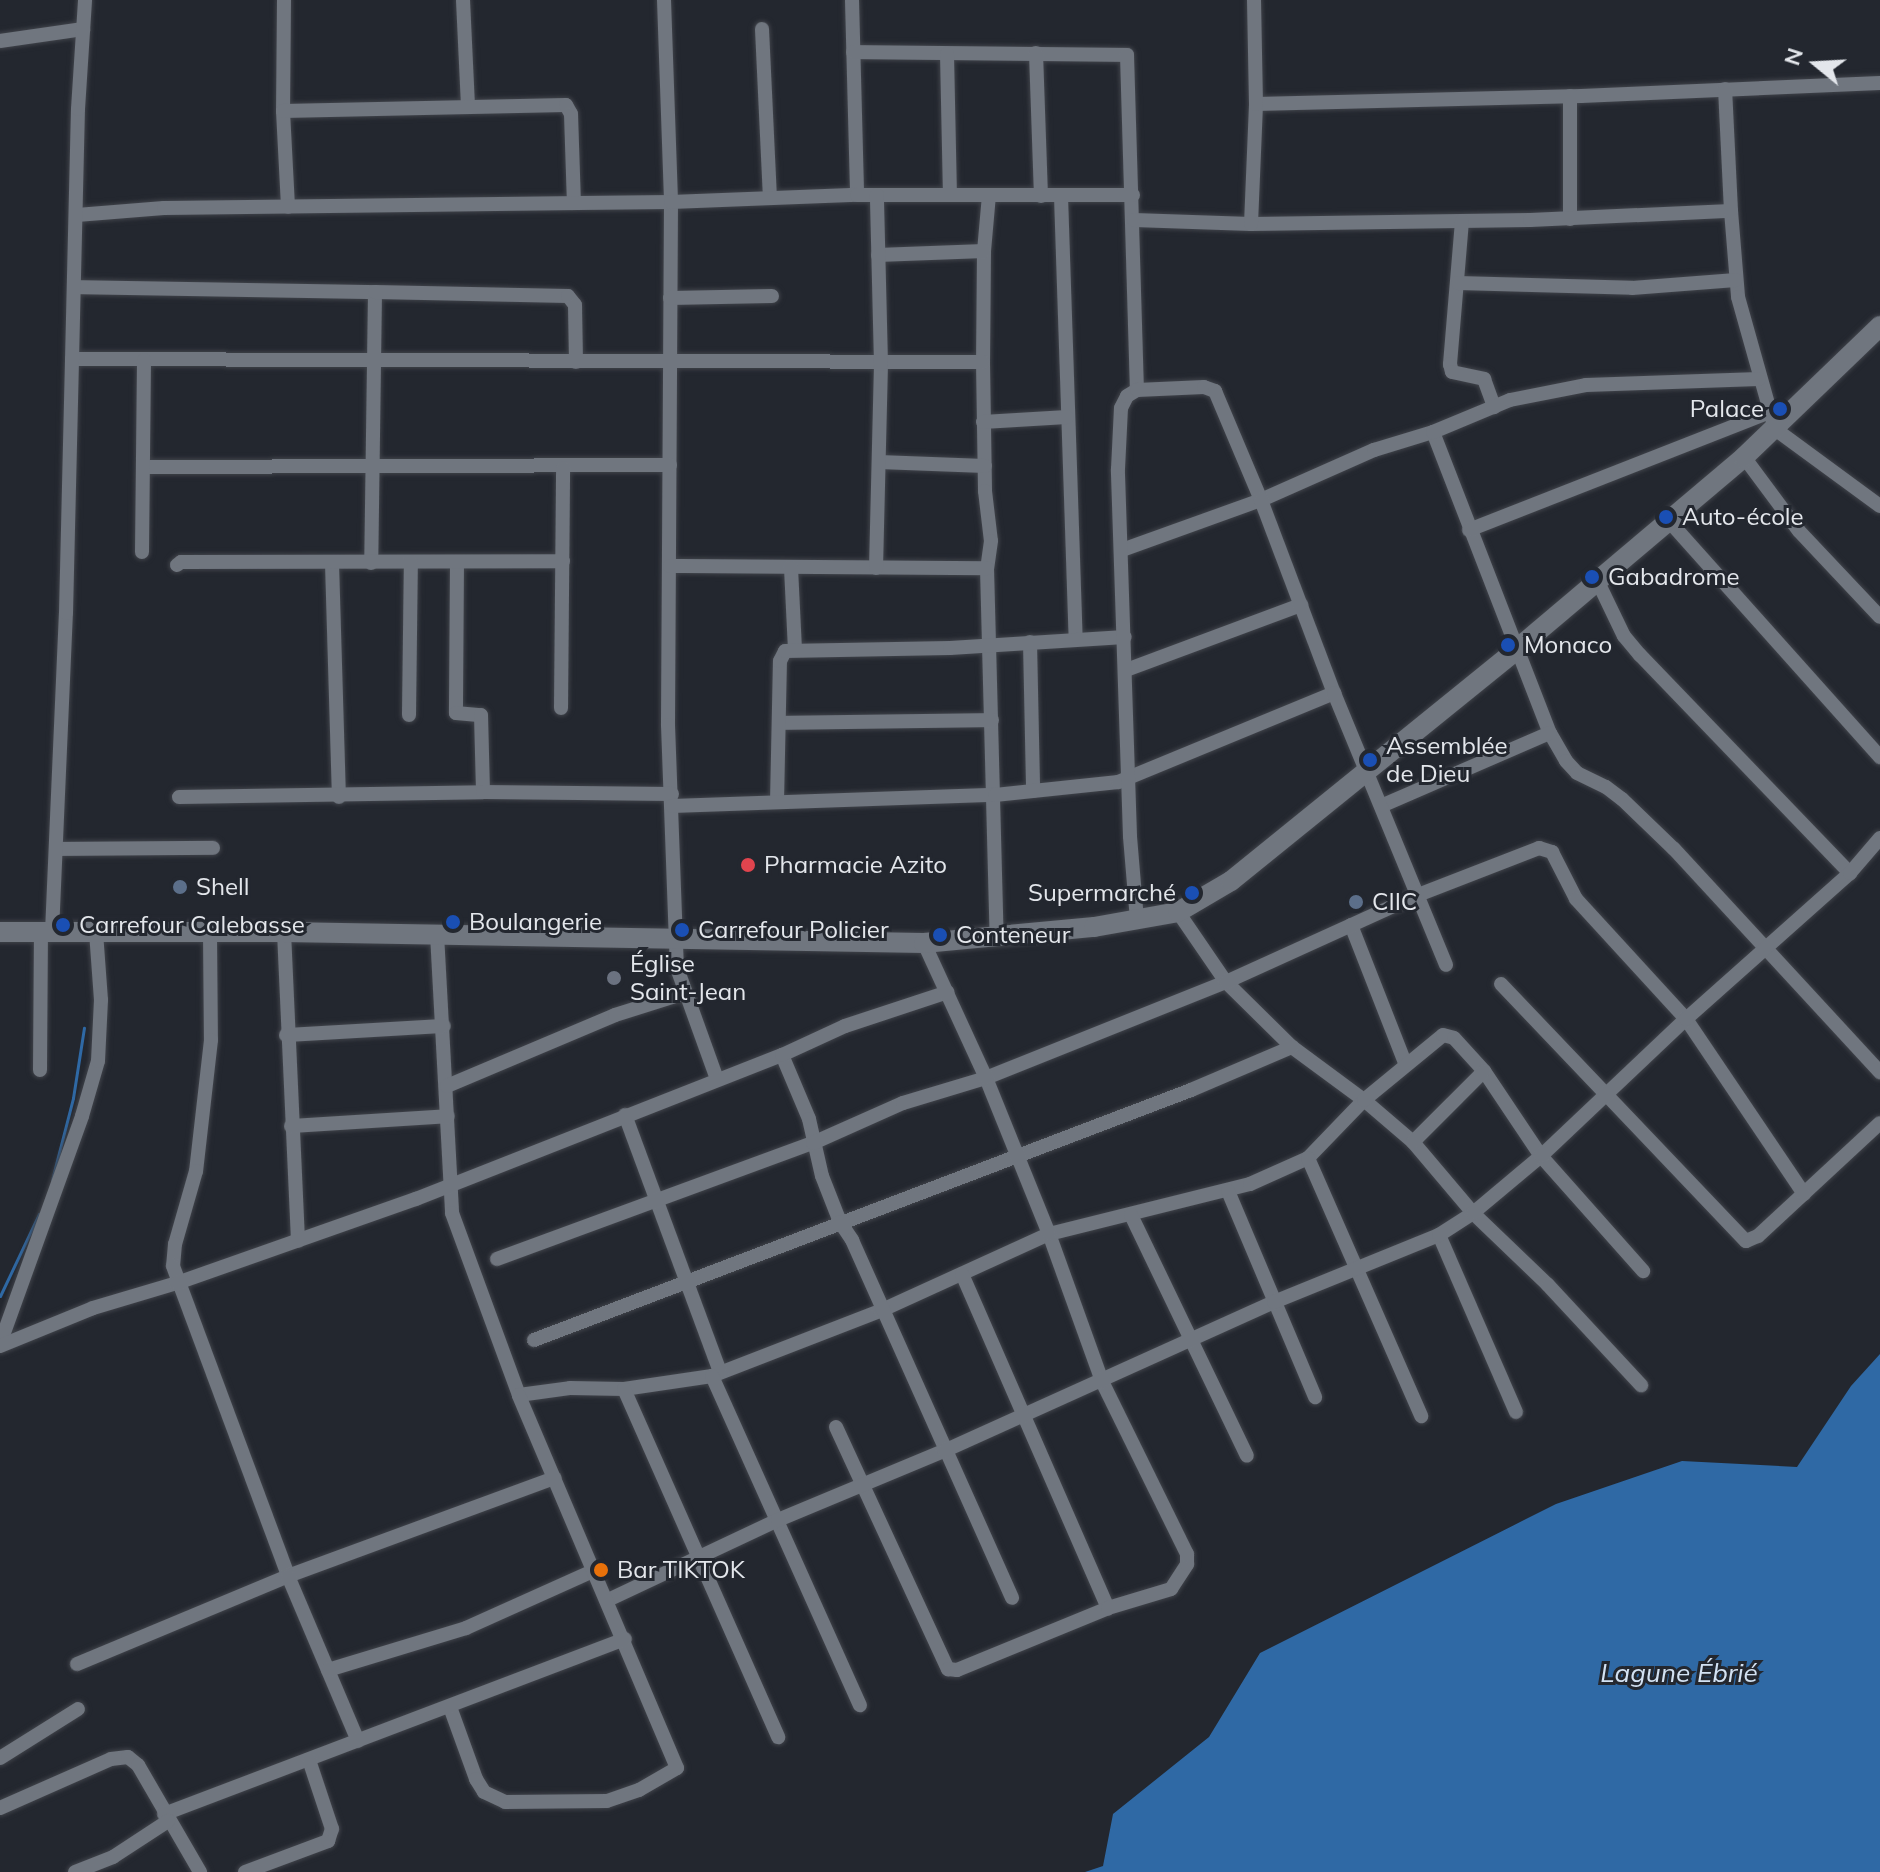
<!DOCTYPE html>
<html>
<head>
<meta charset="utf-8">
<style>
	body { margin:0 }
	#map { position:relative; width:1880px; height:1872px; overflow:hidden; background:#23272f; font-family:Mulish,sans-serif }
	div>[style] { position:absolute }
	[style*='--x'] { left:calc(var(--x)*1px); top:calc(var(--y)*1px); width:calc(var(--w)*1px); rotate:calc(var(--a)*1deg) }
	.water>* { inset:0; background:#2f69a5 }
	.stream>* { height:3px; margin:-1.5px; padding:0 1.5px; transform-origin:1.5px; border-radius:1.5px; background:#2f69a5 }
	.roads { filter:drop-shadow(0 0 2px #40434a) drop-shadow(0 0 2px #40434a) }
	.street>* { height:14px; margin:-7px; padding:0 7px; transform-origin:7px; border-radius:7px; background:#70767f }
	.secondary>* { height:20px; margin:-10px; padding:0 10px; transform-origin:10px; border-radius:10px; background:#70767f }
	.dots>* { width:22px; height:22px; translate:-50% -50%; box-sizing:border-box; border:4px solid #23272f; border-radius:50% }
	span { translate:-50% -50%; white-space:nowrap; text-align:center; line-height:1.15; -webkit-text-stroke:6px #23272f; paint-order:stroke }
	.poi-label { font-size:24px; color:#e3e6eb }
	.right { translate:-100% -50%; text-align:right }
	.left { translate:0 -50%; text-align:left }
	.water-label { font-size:26px; color:#d3e2f3; font-style:italic }
	.north { position:absolute; left:1776px; top:24px; width:80px; height:80px; -webkit-text-stroke:6px #23272f; paint-order:stroke; rotate:288deg; font-size:22px; font-weight:700; line-height:32px; text-align:center; color:#e3e6eb }
	.north::after { content:''; display:block; margin:auto; width:28px; height:36px; background:#e3e6eb; clip-path:polygon(50% 0,100% 100%,50% 72%,0 100%) }
</style>
</head>
<body>
<div id="map">
	<div class="water">
		<div style="clip-path:polygon(1880px 1354px,1880px 1872px,1085px 1872px,1103px 1866px,1113px 1814px,1209px 1737px,1260px 1653px,1556px 1504px,1682px 1461px,1797px 1467px,1851px 1386px)"></div>
	</div>
	<div class="stream">
		<div style="--x:52;--y:1180;--w:85;--a:-75.6"></div>
		<div style="--x:73;--y:1098;--w:71;--a:-81.1"></div>
		<div style="--x:0;--y:1296;--w:91;--a:-64.6"></div>
	</div>
	<div class="roads">
		<div class="street">
			<div style="--x:284;--y:0;--w:111;--a:90.5"></div>
			<div style="--x:283;--y:111;--w:96;--a:87"></div>
			<div style="--x:463;--y:0;--w:107;--a:87.3"></div>
			<div style="--x:664;--y:0;--w:202;--a:88"></div>
			<div style="--x:671;--y:202;--w:523;--a:90.33"></div>
			<div style="--x:668;--y:725;--w:243;--a:87.9"></div>
			<div style="--x:677;--y:968;--w:118;--a:70.2"></div>
			<div style="--x:852;--y:0;--w:195;--a:88.5"></div>
			<div style="--x:762;--y:29;--w:169;--a:87.3"></div>
			<div style="--x:0;--y:41;--w:84;--a:-8.2"></div>
			<div style="--x:853;--y:52;--w:274;--a:0.6"></div>
			<div style="--x:1127;--y:55;--w:335;--a:88.3"></div>
			<div style="--x:1036;--y:53;--w:143;--a:88"></div>
			<div style="--x:947;--y:54;--w:141;--a:88.8"></div>
			<div style="--x:1256;--y:104;--w:325;--a:-1.4"></div>
			<div style="--x:1581;--y:96;--w:299;--a:-2.5"></div>
			<div style="--x:283;--y:111;--w:283;--a:-1.2"></div>
			<div style="--x:566;--y:105;--w:10;--a:61"></div>
			<div style="--x:571;--y:114;--w:89;--a:88.1"></div>
			<div style="--x:989;--y:195;--w:56;--a:95.1"></div>
			<div style="--x:984;--y:251;--w:111;--a:90.5"></div>
			<div style="--x:983;--y:362;--w:129;--a:89.1"></div>
			<div style="--x:985;--y:491;--w:50;--a:83.2"></div>
			<div style="--x:991;--y:541;--w:27;--a:98"></div>
			<div style="--x:987;--y:568;--w:370;--a:88.5"></div>
			<div style="--x:1061;--y:196;--w:443;--a:88.1"></div>
			<div style="--x:1731;--y:211;--w:86;--a:85.3"></div>
			<div style="--x:1738;--y:297;--w:137;--a:74.3"></div>
			<div style="--x:1775;--y:429;--w:130;--a:36.3"></div>
			<div style="--x:77;--y:215;--w:87;--a:-4.6"></div>
			<div style="--x:164;--y:208;--w:507;--a:-0.68"></div>
			<div style="--x:671;--y:202;--w:186;--a:-2.2"></div>
			<div style="--x:857;--y:195;--w:276;--a:0"></div>
			<div style="--x:1570;--y:219;--w:123;--a:-90"></div>
			<div style="--x:1134;--y:220;--w:117;--a:2"></div>
			<div style="--x:1251;--y:224;--w:279;--a:-0.8"></div>
			<div style="--x:1530;--y:220;--w:201;--a:-2.6"></div>
			<div style="--x:1731;--y:211;--w:122;--a:-92.8"></div>
			<div style="--x:1462;--y:221;--w:144;--a:94.8"></div>
			<div style="--x:1450;--y:364;--w:8;--a:76"></div>
			<div style="--x:1452;--y:372;--w:33;--a:12"></div>
			<div style="--x:1484;--y:379;--w:30;--a:70"></div>
			<div style="--x:1251;--y:224;--w:120;--a:-87.6"></div>
			<div style="--x:1256;--y:104;--w:104;--a:-91.1"></div>
			<div style="--x:878;--y:255;--w:106;--a:-2.2"></div>
			<div style="--x:1458;--y:283;--w:174;--a:1.6"></div>
			<div style="--x:1632;--y:288;--w:104;--a:-4.4"></div>
			<div style="--x:75;--y:287;--w:300;--a:1"></div>
			<div style="--x:375;--y:292;--w:271;--a:90.8"></div>
			<div style="--x:375;--y:292;--w:193;--a:1.2"></div>
			<div style="--x:568;--y:296;--w:11;--a:52"></div>
			<div style="--x:575;--y:305;--w:57;--a:89"></div>
			<div style="--x:670;--y:298;--w:102;--a:-1.1"></div>
			<div style="--x:72;--y:359;--w:911;--a:0.19"></div>
			<div style="--x:983;--y:422;--w:84;--a:-3.4"></div>
			<div style="--x:1433;--y:432;--w:323;--a:68.8"></div>
			<div style="--x:1550;--y:733;--w:32;--a:60"></div>
			<div style="--x:1566;--y:761;--w:16;--a:47"></div>
			<div style="--x:1577;--y:773;--w:32;--a:26"></div>
			<div style="--x:1606;--y:787;--w:20;--a:37"></div>
			<div style="--x:1622;--y:799;--w:72;--a:43.9"></div>
			<div style="--x:1674;--y:849;--w:304;--a:47.3"></div>
			<div style="--x:1744;--y:457;--w:92;--a:53.4"></div>
			<div style="--x:1799;--y:531;--w:118;--a:46.7"></div>
			<div style="--x:879;--y:462;--w:106;--a:2.2"></div>
			<div style="--x:144;--y:467;--w:526;--a:-0.22"></div>
			<div style="--x:1669;--y:521;--w:317;--a:48.2"></div>
			<div style="--x:1469;--y:530;--w:323;--a:-21.4"></div>
			<div style="--x:1122;--y:550;--w:148;--a:-19.8"></div>
			<div style="--x:1261;--y:500;--w:124;--a:-23.9"></div>
			<div style="--x:1374;--y:450;--w:62;--a:-17"></div>
			<div style="--x:1433;--y:432;--w:83;--a:-22.6"></div>
			<div style="--x:1510;--y:400;--w:77;--a:-11.2"></div>
			<div style="--x:1586;--y:385;--w:173;--a:-2"></div>
			<div style="--x:142;--y:552;--w:192;--a:-89.4"></div>
			<div style="--x:457;--y:562;--w:151;--a:90.4"></div>
			<div style="--x:456;--y:713;--w:25;--a:5"></div>
			<div style="--x:481;--y:715;--w:77;--a:88.5"></div>
			<div style="--x:332;--y:563;--w:234;--a:88.3"></div>
			<div style="--x:177;--y:565;--w:5;--a:-37"></div>
			<div style="--x:181;--y:562;--w:382;--a:-0.1"></div>
			<div style="--x:670;--y:566;--w:317;--a:0.4"></div>
			<div style="--x:791;--y:568;--w:82;--a:87.2"></div>
			<div style="--x:876;--y:568;--w:204;--a:-88.6"></div>
			<div style="--x:881;--y:364;--w:169;--a:-91.4"></div>
			<div style="--x:1597;--y:580;--w:62;--a:64.3"></div>
			<div style="--x:1624;--y:636;--w:25;--a:50"></div>
			<div style="--x:1640;--y:655;--w:303;--a:46.1"></div>
			<div style="--x:1030;--y:642;--w:149;--a:88.8"></div>
			<div style="--x:1126;--y:670;--w:187;--a:-20.4"></div>
			<div style="--x:561;--y:708;--w:240;--a:-89.5"></div>
			<div style="--x:409;--y:715;--w:153;--a:-89.3"></div>
			<div style="--x:779;--y:723;--w:213;--a:-0.8"></div>
			<div style="--x:179;--y:797;--w:304;--a:-0.9"></div>
			<div style="--x:483;--y:792;--w:189;--a:0.6"></div>
			<div style="--x:777;--y:802;--w:141;--a:-88.8"></div>
			<div style="--x:780;--y:661;--w:11;--a:-63"></div>
			<div style="--x:785;--y:651;--w:165;--a:-1"></div>
			<div style="--x:950;--y:648;--w:175;--a:-3.6"></div>
			<div style="--x:672;--y:806;--w:323;--a:-2"></div>
			<div style="--x:995;--y:795;--w:124;--a:-6"></div>
			<div style="--x:1118;--y:782;--w:234;--a:-22.4"></div>
			<div style="--x:1381;--y:806;--w:184;--a:-23.4"></div>
			<div style="--x:56;--y:849;--w:157;--a:-0.4"></div>
			<div style="--x:1178;--y:912;--w:85;--a:55.6"></div>
			<div style="--x:1226;--y:982;--w:93;--a:44.6"></div>
			<div style="--x:1292;--y:1047;--w:89;--a:36.4"></div>
			<div style="--x:1364;--y:1100;--w:65;--a:40.6"></div>
			<div style="--x:1413;--y:1142;--w:93;--a:49.8"></div>
			<div style="--x:1473;--y:1213;--w:104;--a:43.8"></div>
			<div style="--x:1548;--y:1285;--w:137;--a:47.1"></div>
			<div style="--x:1137;--y:920;--w:84;--a:-94.8"></div>
			<div style="--x:1130;--y:836;--w:367;--a:-91.9"></div>
			<div style="--x:1118;--y:469;--w:61;--a:-87.2"></div>
			<div style="--x:1121;--y:408;--w:13;--a:-63"></div>
			<div style="--x:1127;--y:396;--w:12;--a:-31"></div>
			<div style="--x:1137;--y:390;--w:67;--a:-2.6"></div>
			<div style="--x:1204;--y:387;--w:12;--a:20"></div>
			<div style="--x:1215;--y:391;--w:118;--a:67.1"></div>
			<div style="--x:1261;--y:500;--w:206;--a:69.3"></div>
			<div style="--x:1334;--y:693;--w:294;--a:67.6"></div>
			<div style="--x:1351;--y:925;--w:150;--a:68.6"></div>
			<div style="--x:52;--y:932;--w:319;--a:-87.5"></div>
			<div style="--x:66;--y:613;--w:504;--a:-88.64"></div>
			<div style="--x:78;--y:109;--w:109;--a:-86.3"></div>
			<div style="--x:284;--y:932;--w:309;--a:87.4"></div>
			<div style="--x:210;--y:933;--w:107;--a:89.5"></div>
			<div style="--x:211;--y:1040;--w:132;--a:96.5"></div>
			<div style="--x:196;--y:1171;--w:76;--a:106"></div>
			<div style="--x:175;--y:1244;--w:22;--a:95"></div>
			<div style="--x:173;--y:1266;--w:331;--a:69.6"></div>
			<div style="--x:288;--y:1576;--w:284;--a:-20.2"></div>
			<div style="--x:437;--y:934;--w:279;--a:86.9"></div>
			<div style="--x:452;--y:1213;--w:194;--a:69.8"></div>
			<div style="--x:519;--y:1395;--w:51;--a:-7.8"></div>
			<div style="--x:570;--y:1388;--w:54;--a:1.1"></div>
			<div style="--x:624;--y:1389;--w:89;--a:-8.4"></div>
			<div style="--x:712;--y:1376;--w:180;--a:-21.2"></div>
			<div style="--x:880;--y:1311;--w:186;--a:-24.5"></div>
			<div style="--x:1049;--y:1234;--w:207;--a:-14"></div>
			<div style="--x:1250;--y:1184;--w:64;--a:-24.1"></div>
			<div style="--x:1308;--y:1158;--w:81;--a:-46"></div>
			<div style="--x:1364;--y:1100;--w:102;--a:-39.4"></div>
			<div style="--x:1443;--y:1035;--w:11;--a:15"></div>
			<div style="--x:1454;--y:1038;--w:45;--a:47.7"></div>
			<div style="--x:1484;--y:1071;--w:102;--a:56.2"></div>
			<div style="--x:1541;--y:1156;--w:154;--a:48.4"></div>
			<div style="--x:1501;--y:984;--w:355;--a:46.4"></div>
			<div style="--x:1746;--y:1241;--w:13;--a:-23"></div>
			<div style="--x:1758;--y:1236;--w:166;--a:-42.8"></div>
			<div style="--x:286;--y:1035;--w:158;--a:-3.3"></div>
			<div style="--x:782;--y:1055;--w:69;--a:67.1"></div>
			<div style="--x:809;--y:1119;--w:58;--a:77.2"></div>
			<div style="--x:822;--y:1176;--w:49;--a:68.6"></div>
			<div style="--x:840;--y:1222;--w:22;--a:56"></div>
			<div style="--x:852;--y:1240;--w:392;--a:65.9"></div>
			<div style="--x:40;--y:1070;--w:138;--a:-89.6"></div>
			<div style="--x:447;--y:1086;--w:182;--a:-22.9"></div>
			<div style="--x:615;--y:1015;--w:73;--a:-17.4"></div>
			<div style="--x:625;--y:1115;--w:274;--a:69.7"></div>
			<div style="--x:291;--y:1126;--w:157;--a:-3.6"></div>
			<div style="--x:1413;--y:1142;--w:100;--a:-45"></div>
			<div style="--x:1308;--y:1158;--w:282;--a:66.3"></div>
			<div style="--x:1228;--y:1191;--w:224;--a:67.1"></div>
			<div style="--x:1131;--y:1215;--w:267;--a:64.3"></div>
			<div style="--x:1439;--y:1235;--w:193;--a:66.5"></div>
			<div style="--x:497;--y:1259;--w:337;--a:-20.2"></div>
			<div style="--x:813;--y:1143;--w:98;--a:-24"></div>
			<div style="--x:903;--y:1103;--w:87;--a:-16.8"></div>
			<div style="--x:986;--y:1078;--w:258;--a:-21.8"></div>
			<div style="--x:1226;--y:982;--w:211;--a:-24.4"></div>
			<div style="--x:1418;--y:895;--w:130;--a:-21.2"></div>
			<div style="--x:1539;--y:848;--w:14;--a:17"></div>
			<div style="--x:1552;--y:852;--w:53;--a:62.9"></div>
			<div style="--x:1576;--y:899;--w:163;--a:47.5"></div>
			<div style="--x:1686;--y:1019;--w:211;--a:56"></div>
			<div style="--x:962;--y:1274;--w:365;--a:66.4"></div>
			<div style="--x:534;--y:1340;--w:703;--a:-20.83"></div>
			<div style="--x:1191;--y:1090;--w:110;--a:-23.1"></div>
			<div style="--x:0;--y:1344;--w:242;--a:-70.2"></div>
			<div style="--x:82;--y:1116;--w:57;--a:-73.8"></div>
			<div style="--x:98;--y:1061;--w:61;--a:-87.2"></div>
			<div style="--x:101;--y:1000;--w:68;--a:-94.2"></div>
			<div style="--x:0;--y:1346;--w:100;--a:-22.2"></div>
			<div style="--x:93;--y:1308;--w:88;--a:-16.6"></div>
			<div style="--x:177;--y:1283;--w:253;--a:-19.4"></div>
			<div style="--x:416;--y:1199;--w:393;--a:-21.5"></div>
			<div style="--x:782;--y:1055;--w:69;--a:-24.7"></div>
			<div style="--x:845;--y:1026;--w:108;--a:-18.3"></div>
			<div style="--x:712;--y:1376;--w:361;--a:65.8"></div>
			<div style="--x:624;--y:1389;--w:381;--a:66.1"></div>
			<div style="--x:836;--y:1427;--w:267;--a:65.2"></div>
			<div style="--x:948;--y:1669;--w:9;--a:6"></div>
			<div style="--x:957;--y:1670;--w:163;--a:-22.3"></div>
			<div style="--x:1108;--y:1608;--w:66;--a:-16.8"></div>
			<div style="--x:1171;--y:1589;--w:30;--a:-57"></div>
			<div style="--x:1187;--y:1564;--w:10;--a:-90"></div>
			<div style="--x:1187;--y:1554;--w:193;--a:-116.2"></div>
			<div style="--x:1102;--y:1381;--w:156;--a:-109.8"></div>
			<div style="--x:1049;--y:1234;--w:168;--a:-112"></div>
			<div style="--x:986;--y:1078;--w:149;--a:-114.7"></div>
			<div style="--x:608;--y:1600;--w:188;--a:-25.2"></div>
			<div style="--x:778;--y:1520;--w:180;--a:-22.6"></div>
			<div style="--x:944;--y:1451;--w:362;--a:-24.3"></div>
			<div style="--x:1274;--y:1302;--w:178;--a:-22.1"></div>
			<div style="--x:1439;--y:1235;--w:40;--a:-32.9"></div>
			<div style="--x:1473;--y:1213;--w:89;--a:-40"></div>
			<div style="--x:1541;--y:1156;--w:199;--a:-43.4"></div>
			<div style="--x:1686;--y:1019;--w:220;--a:-41.7"></div>
			<div style="--x:1850;--y:873;--w:46;--a:-49.4"></div>
			<div style="--x:77;--y:1664;--w:229;--a:-22.6"></div>
			<div style="--x:288;--y:1576;--w:179;--a:67"></div>
			<div style="--x:328;--y:1670;--w:144;--a:-16.9"></div>
			<div style="--x:466;--y:1628;--w:141;--a:-24.2"></div>
			<div style="--x:450;--y:1707;--w:77;--a:70.1"></div>
			<div style="--x:476;--y:1779;--w:15;--a:58"></div>
			<div style="--x:484;--y:1792;--w:23;--a:25"></div>
			<div style="--x:505;--y:1802;--w:102;--a:-0.6"></div>
			<div style="--x:607;--y:1801;--w:34;--a:-19"></div>
			<div style="--x:639;--y:1790;--w:44;--a:-30.1"></div>
			<div style="--x:677;--y:1768;--w:405;--a:-113"></div>
			<div style="--x:0;--y:1758;--w:92;--a:-32.1"></div>
			<div style="--x:0;--y:1808;--w:121;--a:-23.8"></div>
			<div style="--x:111;--y:1759;--w:17;--a:-7"></div>
			<div style="--x:128;--y:1757;--w:13;--a:39"></div>
			<div style="--x:138;--y:1765;--w:124;--a:59.9"></div>
			<div style="--x:164;--y:1814;--w:493;--a:-20.8"></div>
			<div style="--x:75;--y:1872;--w:41;--a:-21.5"></div>
			<div style="--x:113;--y:1857;--w:66;--a:-33.2"></div>
			<div style="--x:245;--y:1872;--w:89;--a:-20.5"></div>
			<div style="--x:328;--y:1841;--w:13;--a:-72"></div>
			<div style="--x:332;--y:1829;--w:73;--a:-108.4"></div>
		</div>
		<div class="secondary">
			<div style="--x:0;--y:932;--w:284;--a:0"></div>
			<div style="--x:284;--y:932;--w:640;--a:0.98"></div>
			<div style="--x:924;--y:943;--w:171;--a:-5.4"></div>
			<div style="--x:1094;--y:927;--w:85;--a:-10.1"></div>
			<div style="--x:1178;--y:912;--w:61;--a:-30.3"></div>
			<div style="--x:1231;--y:881;--w:368;--a:-39"></div>
			<div style="--x:1517;--y:649;--w:297;--a:-40.2"></div>
			<div style="--x:1744;--y:457;--w:189;--a:-43.9"></div>
		</div>
	</div>
	<div class="dots">
		<div style="left:1780px;top:409px;background:#1a4fb4"></div>
		<div style="left:1666px;top:517px;background:#1a4fb4"></div>
		<div style="left:1592px;top:577px;background:#1a4fb4"></div>
		<div style="left:1508px;top:645px;background:#1a4fb4"></div>
		<div style="left:1370px;top:760px;background:#1a4fb4"></div>
		<div style="left:748px;top:865px;background:#e0444e"></div>
		<div style="left:180px;top:887px;background:#5c6f8a"></div>
		<div style="left:1192px;top:893px;background:#1a4fb4"></div>
		<div style="left:1356px;top:902px;background:#5c6f8a"></div>
		<div style="left:453px;top:922px;background:#1a4fb4"></div>
		<div style="left:63px;top:925px;background:#1a4fb4"></div>
		<div style="left:682px;top:930px;background:#1a4fb4"></div>
		<div style="left:940px;top:935px;background:#1a4fb4"></div>
		<div style="left:614px;top:978px;background:#6b7280"></div>
		<div style="left:601px;top:1570px;background:#e8710a"></div>
	</div>
	<div class="poi-label">
		<span class="right" style="left:1764px;top:409px">Palace</span>
		<span class="left" style="left:1682px;top:517px">Auto-école</span>
		<span class="left" style="left:1608px;top:577px">Gabadrome</span>
		<span class="left" style="left:1524px;top:645px">Monaco</span>
		<span class="left" style="left:1386px;top:760px">Assemblée<br>de Dieu</span>
		<span class="left" style="left:764px;top:865px">Pharmacie Azito</span>
		<span class="left" style="left:196px;top:887px">Shell</span>
		<span class="right" style="left:1176px;top:893px">Supermarché</span>
		<span class="left" style="left:1372px;top:902px">CIIC</span>
		<span class="left" style="left:469px;top:922px">Boulangerie</span>
		<span class="left" style="left:79px;top:925px">Carrefour Calebasse</span>
		<span class="left" style="left:698px;top:930px">Carrefour Policier</span>
		<span class="left" style="left:956px;top:935px">Conteneur</span>
		<span class="left" style="left:630px;top:978px">Église<br>Saint-Jean</span>
		<span class="left" style="left:617px;top:1570px">Bar TIKTOK</span>
	</div>
	<div class="water-label">
		<span style="left:1679px;top:1673px">Lagune Ébrié</span>
	</div>
	<div class="north">N</div>
</div>
</body>
</html>
